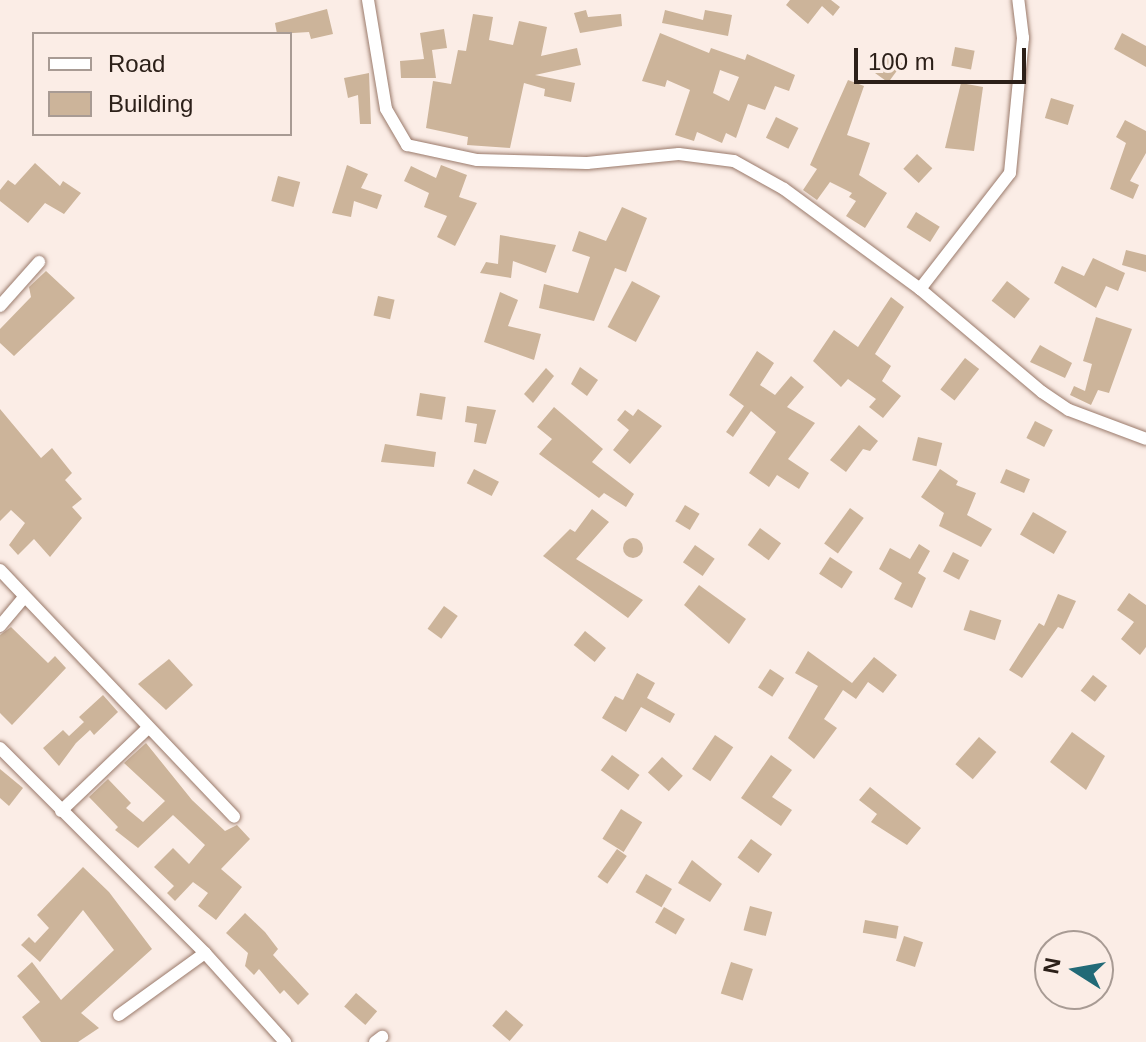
<!DOCTYPE html>
<html>
<head>
<meta charset="utf-8">
<style>
	body { margin:0 }
	#map { position:relative; width:1146px; height:1042px; overflow:hidden; background:#fbede6; font-family:Helvetica,sans-serif }
	div>[style] { position:absolute }
	[style*='--x'] { left:calc(var(--x)*1px); top:calc(var(--y)*1px); width:calc(var(--w)*1px); rotate:calc(var(--a)*1deg) }
	.building>* { inset:0; background:#ccb49a; transform-origin:0 0 }
	.round { border-radius:50% }
	.roads { filter:drop-shadow(0 0 2px #9a7a6b) drop-shadow(0 0 2px #9a7a6b) }
	.minor>* { height:12px; margin:-6px; padding:0 6px; transform-origin:6px; border-radius:6px; background:#fff }
	span { translate:-50% -50%; white-space:nowrap; text-align:center; line-height:1.15; -webkit-text-stroke:7px #fbede6; paint-order:stroke }
	.legend { position:absolute; left:32px; top:32px; width:260px; height:104px; box-sizing:border-box; background:#fbede6; border:2px solid #a89b94; margin:0; padding:10px 14px; list-style:none; font-size:24px; color:#2c2019 }
	.legend li { display:flex; align-items:center; gap:16px; height:40px }
	.legend b { width:40px; border:2px solid #a89b94 }
	.north { position:absolute; left:1034px; top:930px; width:80px; height:80px; box-sizing:border-box; background:#fbede6; border:2px solid #a89b94; border-radius:50%; rotate:281deg; font-size:22px; font-weight:700; line-height:32px; text-align:center; color:#2c2019 }
	.north::after { content:''; display:block; margin:auto; width:28px; height:36px; background:#226a77; clip-path:polygon(50% 0,100% 100%,50% 72%,0 100%) }
	.scale { position:absolute; left:854px; top:48px; width:172px; height:36px; box-sizing:border-box; border:4px solid #2c2019; border-top:0; padding-left:10px; font-size:24px; line-height:28px; white-space:nowrap; color:#2c2019; -webkit-text-stroke:6px #fbede6; paint-order:stroke }
</style>
</head>
<body>
<div id="map">
	<div class="building">
		<div style="clip-path:polygon(790px 0,831px 0,840px 7px,833px 16px,822px 6px,808px 24px,786px 5px)"></div>
		<div style="clip-path:polygon(327px 9px,333px 34px,311px 39px,309px 32px,277px 34px,275px 23px)"></div>
		<div style="clip-path:polygon(586px 10px,588px 17px,621px 14px,622px 26px,580px 33px,574px 13px)"></div>
		<div style="clip-path:polygon(665px 10px,703px 20px,705px 10px,732px 15px,728px 36px,662px 23px)"></div>
		<div style="clip-path:polygon(473px 14px,493px 17px,489px 40px,513px 45px,519px 21px,547px 27px,541px 56px,577px 48px,581px 65px,535px 75px,575px 83px,571px 102px,544px 96px,545px 89px,524px 83px,510px 148px,467px 145px,468px 137px,426px 128px,433px 81px,451px 84px,458px 50px,466px 51px)"></div>
		<div style="clip-path:polygon(444px 29px,447px 48px,432px 50px,436px 78px,401px 78px,400px 61px,424px 59px,420px 33px)"></div>
		<div style="clip-path:polygon(evenodd,660px 33px,709px 53px,711px 48px,745px 60px,747px 54px,795px 75px,789px 91px,775px 86px,765px 110px,748px 104px,736px 138px,726px 133px,722px 143px,697px 132px,694px 141px,675px 135px,690px 90px,667px 80px,665px 87px,642px 81px,660px 33px,720px 70px,739px 77px,729px 101px,713px 93px,720px 70px)"></div>
		<div style="clip-path:polygon(1122px 33px,1146px 46px,1146px 67px,1114px 49px)"></div>
		<div style="left:955px;top:47px;width:20px;height:19px;rotate:11deg"></div>
		<div style="left:887px;top:52px;width:19px;height:24px;rotate:36deg"></div>
		<div style="clip-path:polygon(369px 73px,371px 124px,360px 124px,358px 95px,348px 98px,344px 78px)"></div>
		<div style="clip-path:polygon(848px 80px,864px 86px,847px 135px,870px 143px,859px 175px,887px 193px,865px 228px,846px 216px,856px 201px,849px 197px,852px 193px,830px 182px,817px 200px,803px 190px,817px 169px,810px 165px)"></div>
		<div style="clip-path:polygon(961px 83px,983px 87px,974px 151px,945px 148px)"></div>
		<div style="left:1051px;top:98px;width:24px;height:21px;rotate:17deg"></div>
		<div style="left:776px;top:117px;width:25px;height:23px;rotate:26deg"></div>
		<div style="clip-path:polygon(1125px 120px,1146px 131px,1146px 153px,1130px 181px,1139px 185px,1133px 199px,1110px 189px,1126px 143px,1116px 137px)"></div>
		<div style="left:917px;top:154px;width:21px;height:20px;rotate:43deg"></div>
		<div style="clip-path:polygon(35px 163px,60px 186px,63px 181px,81px 193px,64px 214px,45px 203px,28px 223px,0 201px,0 190px,8px 180px,15px 185px)"></div>
		<div style="clip-path:polygon(347px 165px,368px 174px,361px 188px,382px 195px,377px 209px,354px 201px,351px 217px,332px 213px)"></div>
		<div style="clip-path:polygon(441px 165px,467px 175px,459px 197px,477px 203px,455px 246px,437px 237px,447px 216px,424px 207px,429px 193px,404px 181px,411px 166px,436px 178px)"></div>
		<div style="left:278px;top:176px;width:23px;height:26px;rotate:15deg"></div>
		<div style="clip-path:polygon(622px 207px,647px 218px,626px 272px,615px 268px,594px 321px,539px 308px,544px 284px,578px 293px,590px 257px,572px 251px,579px 231px,606px 241px)"></div>
		<div style="left:916px;top:212px;width:28px;height:18px;rotate:32deg"></div>
		<div style="clip-path:polygon(500px 235px,556px 245px,546px 273px,513px 261px,511px 278px,480px 273px,486px 262px,498px 264px)"></div>
		<div style="clip-path:polygon(1126px 250px,1146px 255px,1146px 272px,1122px 265px)"></div>
		<div style="clip-path:polygon(1093px 258px,1125px 273px,1118px 291px,1106px 286px,1096px 308px,1054px 283px,1062px 266px,1084px 276px)"></div>
		<div style="clip-path:polygon(46px 271px,75px 298px,14px 356px,0 343px,0 329px,31px 297px,29px 287px)"></div>
		<div style="left:632px;top:281px;width:32px;height:52px;rotate:28deg"></div>
		<div style="left:1007px;top:281px;width:29px;height:25px;rotate:38deg"></div>
		<div style="clip-path:polygon(500px 292px,518px 300px,508px 326px,541px 334px,534px 360px,484px 342px)"></div>
		<div style="left:378px;top:296px;width:17px;height:20px;rotate:13deg"></div>
		<div style="clip-path:polygon(891px 297px,904px 307px,875px 354px,891px 366px,882px 381px,901px 396px,883px 418px,869px 407px,876px 399px,848px 379px,841px 387px,813px 361px,834px 330px,858px 347px)"></div>
		<div style="clip-path:polygon(1096px 317px,1132px 329px,1109px 393px,1098px 390px,1091px 405px,1070px 395px,1074px 386px,1085px 391px,1092px 364px,1083px 361px)"></div>
		<div style="clip-path:polygon(1040px 345px,1072px 363px,1065px 378px,1030px 362px)"></div>
		<div style="clip-path:polygon(757px 351px,774px 363px,760px 385px,775px 395px,791px 376px,804px 387px,787px 407px,815px 423px,788px 459px,809px 473px,799px 489px,777px 475px,769px 487px,749px 473px,776px 432px,751px 411px,733px 437px,726px 432px,744px 406px,729px 395px)"></div>
		<div style="left:965px;top:358px;width:18px;height:40px;rotate:38deg"></div>
		<div style="clip-path:polygon(580px 367px,598px 380px,587px 396px,571px 384px)"></div>
		<div style="clip-path:polygon(546px 368px,554px 376px,533px 403px,524px 394px)"></div>
		<div style="left:420px;top:393px;width:26px;height:23px;rotate:9deg"></div>
		<div style="clip-path:polygon(467px 406px,496px 410px,486px 444px,474px 442px,477px 424px,465px 422px)"></div>
		<div style="clip-path:polygon(554px 407px,603px 449px,592px 462px,634px 494px,626px 507px,604px 493px,599px 498px,539px 454px,552px 439px,537px 427px)"></div>
		<div style="clip-path:polygon(0 409px,41px 458px,52px 448px,72px 473px,65px 480px,82px 499px,72px 507px,82px 518px,50px 557px,34px 539px,18px 555px,9px 545px,25px 523px,11px 510px,0 521px)"></div>
		<div style="clip-path:polygon(638px 409px,662px 426px,630px 464px,613px 450px,629px 430px,617px 420px,625px 410px,633px 416px)"></div>
		<div style="left:1035px;top:421px;width:20px;height:19px;rotate:27deg"></div>
		<div style="clip-path:polygon(859px 425px,878px 441px,870px 451px,863px 449px,846px 472px,830px 460px)"></div>
		<div style="left:918px;top:437px;width:25px;height:24px;rotate:14deg"></div>
		<div style="clip-path:polygon(385px 444px,436px 452px,434px 467px,381px 462px)"></div>
		<div style="left:474px;top:469px;width:28px;height:16px;rotate:27deg"></div>
		<div style="clip-path:polygon(940px 469px,958px 481px,956px 485px,976px 493px,967px 515px,992px 529px,981px 547px,939px 526px,944px 513px,921px 497px)"></div>
		<div style="left:1006px;top:469px;width:26px;height:15px;rotate:23deg"></div>
		<div style="left:685px;top:505px;width:17px;height:19px;rotate:31deg"></div>
		<div style="left:850px;top:508px;width:17px;height:44px;rotate:36deg"></div>
		<div style="clip-path:polygon(592px 509px,609px 522px,576px 559px,643px 600px,628px 618px,543px 556px,570px 529px,575px 532px)"></div>
		<div style="left:1033px;top:512px;width:39px;height:26px;rotate:30deg"></div>
		<div style="left:760px;top:528px;width:26px;height:21px;rotate:36deg"></div>
		<div class="round" style="left:623px;top:538px;width:20px;height:20px"></div>
		<div style="clip-path:polygon(919px 544px,930px 551px,918px 573px,926px 578px,912px 608px,894px 599px,902px 583px,879px 569px,890px 548px,910px 559px)"></div>
		<div style="left:695px;top:545px;width:24px;height:21px;rotate:35deg"></div>
		<div style="left:953px;top:552px;width:18px;height:22px;rotate:27deg"></div>
		<div style="left:830px;top:557px;width:27px;height:20px;rotate:33deg"></div>
		<div style="clip-path:polygon(699px 585px,746px 619px,729px 644px,684px 605px)"></div>
		<div style="clip-path:polygon(1129px 593px,1146px 605px,1146px 647px,1140px 655px,1121px 639px,1134px 622px,1117px 610px)"></div>
		<div style="clip-path:polygon(1058px 594px,1076px 601px,1063px 629px,1058px 627px,1022px 678px,1009px 670px,1039px 623px,1044px 626px)"></div>
		<div style="left:444px;top:606px;width:17px;height:28px;rotate:36deg"></div>
		<div style="left:970px;top:610px;width:33px;height:21px;rotate:18deg"></div>
		<div style="clip-path:polygon(11px 627px,48px 663px,55px 656px,66px 668px,12px 725px,0 713px,0 635px)"></div>
		<div style="left:585px;top:631px;width:27px;height:18px;rotate:39deg"></div>
		<div style="clip-path:polygon(808px 651px,852px 683px,874px 657px,897px 675px,883px 693px,868px 682px,856px 699px,843px 690px,824px 719px,837px 728px,814px 759px,788px 738px,818px 686px,795px 673px)"></div>
		<div style="clip-path:polygon(169px 659px,193px 685px,166px 710px,138px 684px)"></div>
		<div style="left:770px;top:669px;width:17px;height:22px;rotate:33deg"></div>
		<div style="clip-path:polygon(637px 673px,655px 683px,647px 698px,675px 714px,670px 723px,641px 707px,626px 732px,602px 718px,615px 696px,623px 700px)"></div>
		<div style="left:1093px;top:675px;width:18px;height:20px;rotate:38deg"></div>
		<div style="clip-path:polygon(103px 695px,118px 712px,94px 735px,90px 730px,76px 743px,59px 766px,43px 748px,63px 730px,69px 736px,84px 722px,79px 717px)"></div>
		<div style="clip-path:polygon(1072px 732px,1105px 756px,1086px 790px,1050px 762px)"></div>
		<div style="left:715px;top:735px;width:22px;height:41px;rotate:34deg"></div>
		<div style="left:979px;top:737px;width:23px;height:36px;rotate:41deg"></div>
		<div style="clip-path:polygon(146px 743px,192px 800px,225px 831px,237px 825px,250px 839px,221px 869px,242px 887px,216px 920px,198px 906px,208px 893px,193px 882px,175px 901px,167px 893px,174px 886px,154px 867px,173px 848px,189px 864px,205px 845px,173px 815px,138px 848px,115px 830px,118px 827px,89px 797px,108px 779px,131px 803px,126px 808px,143px 822px,165px 801px,124px 763px)"></div>
		<div style="left:612px;top:755px;width:34px;height:19px;rotate:36deg"></div>
		<div style="clip-path:polygon(771px 755px,792px 770px,772px 797px,792px 810px,781px 826px,741px 798px)"></div>
		<div style="left:662px;top:757px;width:28px;height:21px;rotate:42deg"></div>
		<div style="clip-path:polygon(0 769px,23px 788px,9px 806px,0 798px)"></div>
		<div style="clip-path:polygon(870px 787px,921px 828px,907px 845px,871px 822px,877px 814px,859px 800px)"></div>
		<div style="left:621px;top:809px;width:25px;height:35px;rotate:32deg"></div>
		<div style="left:751px;top:839px;width:26px;height:23px;rotate:36deg"></div>
		<div style="left:617px;top:849px;width:12px;height:34px;rotate:35deg"></div>
		<div style="clip-path:polygon(692px 860px,722px 884px,710px 902px,678px 883px)"></div>
		<div style="clip-path:polygon(83px 867px,109px 892px,152px 949px,81px 1013px,99px 1028px,78px 1042px,41px 1042px,22px 1017px,40px 1002px,17px 976px,32px 962px,61px 1000px,114px 950px,83px 910px,40px 962px,21px 945px,29px 937px,35px 943px,49px 928px,37px 915px)"></div>
		<div style="left:646px;top:874px;width:30px;height:21px;rotate:30deg"></div>
		<div style="left:750px;top:906px;width:23px;height:25px;rotate:15deg"></div>
		<div style="left:664px;top:907px;width:24px;height:18px;rotate:30deg"></div>
		<div style="clip-path:polygon(245px 913px,265px 932px,278px 949px,273px 955px,309px 994px,298px 1005px,284px 990px,280px 994px,259px 969px,254px 975px,245px 966px,248px 953px,226px 933px)"></div>
		<div style="left:865px;top:920px;width:34px;height:13px;rotate:10deg"></div>
		<div style="left:904px;top:936px;width:20px;height:26px;rotate:18deg"></div>
		<div style="left:731px;top:962px;width:23px;height:33px;rotate:18deg"></div>
		<div style="left:356px;top:993px;width:28px;height:18px;rotate:41deg"></div>
		<div style="left:506px;top:1010px;width:23px;height:21px;rotate:41deg"></div>
	</div>
	<div class="roads">
		<div class="minor">
			<div style="--x:368;--y:0;--w:110;--a:80.6"></div>
			<div style="--x:386;--y:109;--w:42;--a:59.7"></div>
			<div style="--x:407;--y:145;--w:72;--a:12.1"></div>
			<div style="--x:477;--y:160;--w:110;--a:1.6"></div>
			<div style="--x:587;--y:163;--w:92;--a:-5.6"></div>
			<div style="--x:679;--y:154;--w:55;--a:7.3"></div>
			<div style="--x:734;--y:161;--w:57;--a:29.2"></div>
			<div style="--x:784;--y:189;--w:169;--a:36.3"></div>
			<div style="--x:920;--y:289;--w:160;--a:40.2"></div>
			<div style="--x:1042;--y:392;--w:32;--a:34"></div>
			<div style="--x:1069;--y:410;--w:82;--a:20.6"></div>
			<div style="--x:920;--y:289;--w:147;--a:-52.2"></div>
			<div style="--x:1010;--y:173;--w:136;--a:-84.5"></div>
			<div style="--x:1023;--y:38;--w:38;--a:-97"></div>
			<div style="--x:0;--y:306;--w:59;--a:-48.4"></div>
			<div style="--x:0;--y:570;--w:340;--a:46.5"></div>
			<div style="--x:0;--y:626;--w:38;--a:-50"></div>
			<div style="--x:0;--y:748;--w:290;--a:45"></div>
			<div style="--x:205;--y:953;--w:120;--a:48"></div>
			<div style="--x:61;--y:811;--w:120;--a:-43.7"></div>
			<div style="--x:119;--y:1015;--w:106;--a:-35.8"></div>
			<div style="--x:375;--y:1042;--w:9;--a:-36"></div>
		</div>
	</div>
	<ul class="legend">
	<li><b style="height:10px;background:#fff"></b>Road</li>
	<li><b style="height:22px;background:#ccb49a"></b>Building</li>
	</ul>
	<div class="north">N</div>
	<div class="scale">100 m</div>
</div>
</body>
</html>
